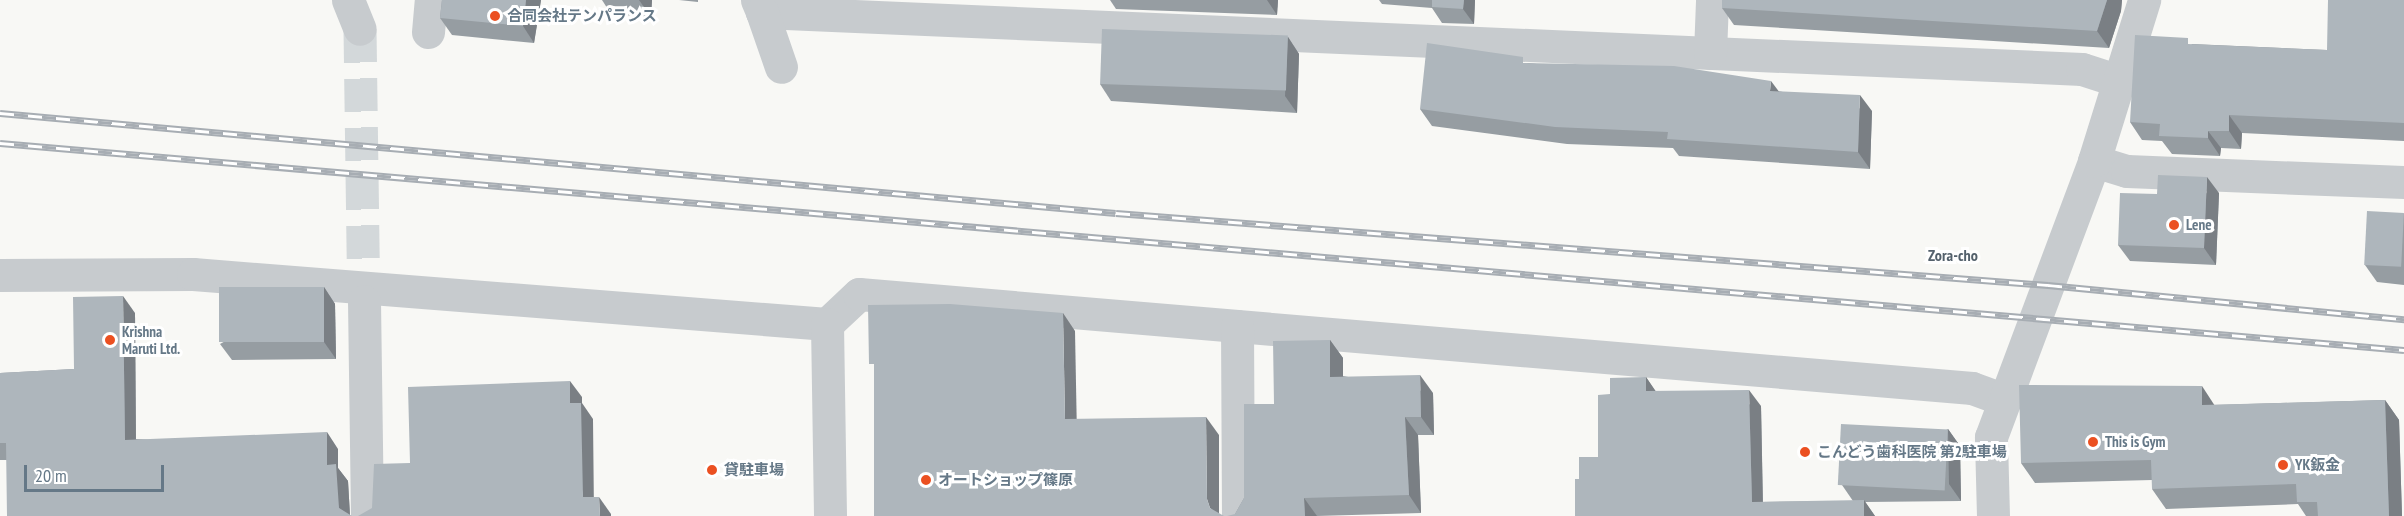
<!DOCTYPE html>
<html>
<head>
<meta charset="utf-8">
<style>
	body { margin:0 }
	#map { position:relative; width:2404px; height:516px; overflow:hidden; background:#f8f8f5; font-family:"PT Sans Narrow","Noto Sans JP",sans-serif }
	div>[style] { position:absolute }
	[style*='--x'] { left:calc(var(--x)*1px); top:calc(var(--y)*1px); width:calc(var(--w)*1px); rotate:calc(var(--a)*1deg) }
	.street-tunnel>* { height:33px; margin-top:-16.5px; transform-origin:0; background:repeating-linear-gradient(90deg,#d3d8da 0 33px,transparent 0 49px) }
	.street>* { height:33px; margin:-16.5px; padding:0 16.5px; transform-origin:16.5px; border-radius:16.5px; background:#c7cbce }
	.rail>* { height:7px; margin-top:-3.5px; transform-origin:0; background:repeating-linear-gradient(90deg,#fff 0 14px,#a7adb3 0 28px); box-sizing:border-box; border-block:2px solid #a7adb3 }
	.wall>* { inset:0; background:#969da2 }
	.shaded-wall>* { inset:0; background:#7a7f84 }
	.building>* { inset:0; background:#aeb6bc; transform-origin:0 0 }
	.dots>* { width:16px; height:16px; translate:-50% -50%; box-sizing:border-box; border:3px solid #fff; border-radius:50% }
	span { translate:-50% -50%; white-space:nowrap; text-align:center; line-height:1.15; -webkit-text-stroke:6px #fff; paint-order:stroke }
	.poi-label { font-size:15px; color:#657887; font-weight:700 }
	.left { translate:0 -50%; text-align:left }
	.neighbourhood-label { font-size:16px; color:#54616c; font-weight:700 }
	.scale { position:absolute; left:24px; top:465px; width:140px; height:27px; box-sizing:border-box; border:3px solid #657887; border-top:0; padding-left:8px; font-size:18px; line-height:21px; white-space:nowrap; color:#657887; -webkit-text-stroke:4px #fff; paint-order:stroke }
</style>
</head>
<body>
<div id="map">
	<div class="street-tunnel">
		<div style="--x:360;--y:29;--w:272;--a:89.2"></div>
	</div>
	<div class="street">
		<div style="--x:348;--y:0;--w:31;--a:68"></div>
		<div style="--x:757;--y:0;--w:13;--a:67"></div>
		<div style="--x:762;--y:12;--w:1321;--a:2.47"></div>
		<div style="--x:2082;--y:69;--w:39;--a:18"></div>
		<div style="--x:762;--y:12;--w:58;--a:70.9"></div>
		<div style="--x:428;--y:32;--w:32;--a:-85"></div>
		<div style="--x:1710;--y:53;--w:53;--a:-87.8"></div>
		<div style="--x:2094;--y:161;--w:34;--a:17"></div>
		<div style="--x:2127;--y:171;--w:277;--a:2.3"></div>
		<div style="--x:0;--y:275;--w:193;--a:-0.3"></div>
		<div style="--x:193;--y:274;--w:636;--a:4.51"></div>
		<div style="--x:827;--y:324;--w:44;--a:-43.2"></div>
		<div style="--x:859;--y:294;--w:1117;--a:4.83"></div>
		<div style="--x:1972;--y:388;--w:35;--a:20"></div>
		<div style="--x:364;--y:301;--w:215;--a:89.2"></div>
		<div style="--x:827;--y:324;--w:192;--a:89.1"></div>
		<div style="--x:1237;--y:326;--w:190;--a:89.7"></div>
		<div style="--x:1993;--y:516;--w:79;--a:-91.5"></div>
		<div style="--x:1991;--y:437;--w:295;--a:-69.5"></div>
		<div style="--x:2094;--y:161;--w:169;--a:-72.7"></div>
	</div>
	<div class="rail">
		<div style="--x:0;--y:113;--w:1120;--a:5.12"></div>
		<div style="--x:1116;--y:213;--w:935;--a:4.42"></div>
		<div style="--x:2048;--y:285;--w:358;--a:5.5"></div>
		<div style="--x:0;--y:143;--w:2413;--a:4.92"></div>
	</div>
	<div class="wall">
		<div style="clip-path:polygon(442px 0,541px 0,534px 43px,452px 35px,440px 18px)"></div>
		<div style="clip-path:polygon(602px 0,652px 0,651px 17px,611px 14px)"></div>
		<div style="clip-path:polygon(679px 0,698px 0,698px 2px)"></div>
		<div style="clip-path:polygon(1110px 0,1278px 0,1277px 15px,1116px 9px)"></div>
		<div style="clip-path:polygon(1379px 0,1475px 0,1474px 24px,1442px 23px,1432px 8px,1382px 4px)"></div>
		<div style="clip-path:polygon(1722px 0,2122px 0,2121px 11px,2109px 48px,1734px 25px,1722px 8px)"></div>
		<div style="clip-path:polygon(2404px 0,2404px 141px,2242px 133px,2241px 149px,2221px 148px,2220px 156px,2172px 154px,2162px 141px,2142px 140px,2130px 122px,2192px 44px,2327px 50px)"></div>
		<div style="clip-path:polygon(1288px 37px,1299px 54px,1297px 113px,1111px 101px,1100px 84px)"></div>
		<div style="clip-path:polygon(1528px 63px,1778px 91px,1872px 111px,1870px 169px,1679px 156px,1673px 148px,1567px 144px,1432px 126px,1420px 109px)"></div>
		<div style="clip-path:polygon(2219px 193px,2216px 265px,2130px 261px,2118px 245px,2157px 194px)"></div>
		<div style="clip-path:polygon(2404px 213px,2404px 285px,2377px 282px,2365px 265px)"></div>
		<div style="clip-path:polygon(324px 287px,335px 304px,336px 359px,232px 360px,220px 344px)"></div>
		<div style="clip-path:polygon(135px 313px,136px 439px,338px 449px,338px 468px,348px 481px,350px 515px,6px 460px,0 460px,0 373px,74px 369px)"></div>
		<div style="clip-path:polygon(1330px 340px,1343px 358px,1343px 376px,1433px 393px,1434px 435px,1418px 435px,1421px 513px,1317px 516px,1235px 514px,1244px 498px,1274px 404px)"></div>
		<div style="clip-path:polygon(1646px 377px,1655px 391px,1761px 406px,1763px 502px,1853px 501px,1842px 485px,1948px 429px,1960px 446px,1961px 501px,1865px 502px,1875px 516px,1575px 516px,1579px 479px,1598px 457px,1610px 394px)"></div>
		<div style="clip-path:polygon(2385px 400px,2399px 420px,2402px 516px,2306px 516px,2298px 504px,2166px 509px,2152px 489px,2152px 480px,2035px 483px,2021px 463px,2215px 405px)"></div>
	</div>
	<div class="shaded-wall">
		<div style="clip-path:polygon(526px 0,541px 0,534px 43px,523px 26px)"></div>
		<div style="clip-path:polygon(639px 0,652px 0,651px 17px)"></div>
		<div style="clip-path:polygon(1267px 0,1278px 0,1277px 15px)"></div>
		<div style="clip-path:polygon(1464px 0,1475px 0,1474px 24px,1463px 9px)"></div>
		<div style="clip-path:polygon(2107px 0,2122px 0,2121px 11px,2109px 48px,2097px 31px)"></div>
		<div style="clip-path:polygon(1288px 37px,1299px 54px,1297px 113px,1285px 96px)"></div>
		<div style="clip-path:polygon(1771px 81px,1783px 97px,1770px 91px)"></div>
		<div style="clip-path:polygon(1860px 95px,1872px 111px,1870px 169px,1858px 152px)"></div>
		<div style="clip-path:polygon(2229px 115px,2242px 133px,2241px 149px,2229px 131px)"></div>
		<div style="clip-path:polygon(2208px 131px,2221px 148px,2220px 156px,2208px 138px)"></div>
		<div style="clip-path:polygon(2207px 177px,2219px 193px,2216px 265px,2204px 248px)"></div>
		<div style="clip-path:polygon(324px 287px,335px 304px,336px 359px,324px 342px)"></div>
		<div style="clip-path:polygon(123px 296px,135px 313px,136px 456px,125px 440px)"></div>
		<div style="clip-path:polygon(1063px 313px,1075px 331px,1077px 437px,1065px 419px)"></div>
		<div style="clip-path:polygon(1330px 340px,1343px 358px,1343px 395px,1330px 377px)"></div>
		<div style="clip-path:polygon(1420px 375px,1433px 393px,1434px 435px,1421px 417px)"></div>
		<div style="clip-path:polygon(1646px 377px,1657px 393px,1646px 391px)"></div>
		<div style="clip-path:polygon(570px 381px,582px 397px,582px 403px,593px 419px,594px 514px,583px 497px,570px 403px)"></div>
		<div style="clip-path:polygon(2202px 386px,2215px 406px,2202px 405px)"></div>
		<div style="clip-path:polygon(1749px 390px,1761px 406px,1763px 516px,1752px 502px)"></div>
		<div style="clip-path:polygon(2385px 400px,2399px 420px,2402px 516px,2389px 516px)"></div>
		<div style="clip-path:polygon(1206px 417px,1219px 435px,1219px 516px,1210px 508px,1207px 499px)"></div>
		<div style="clip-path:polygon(1405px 417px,1418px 435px,1421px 513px,1409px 495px)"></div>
		<div style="clip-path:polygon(1948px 429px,1960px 446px,1961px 501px,1949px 484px)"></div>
		<div style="clip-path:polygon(327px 432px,338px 449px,338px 468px,348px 481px,350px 516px,339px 508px,327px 465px)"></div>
		<div style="clip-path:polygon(599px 497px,611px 514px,611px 516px,600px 516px)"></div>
		<div style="clip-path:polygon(1304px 498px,1317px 516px,1305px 516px)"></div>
		<div style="clip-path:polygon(1864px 500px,1875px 516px,1864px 516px)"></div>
	</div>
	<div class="building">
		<div style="clip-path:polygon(442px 0,526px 0,523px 26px,440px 18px)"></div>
		<div style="clip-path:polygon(1432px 0,1464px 0,1463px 9px,1432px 7px)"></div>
		<div style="clip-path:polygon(1722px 0,2107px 0,2097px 31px,1722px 8px)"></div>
		<div style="clip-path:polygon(2328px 0,2404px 0,2404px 140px,2404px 123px,2229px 115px,2229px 131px,2208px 131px,2208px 138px,2159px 136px,2160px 124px,2130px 122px,2135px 35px,2188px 38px,2188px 44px,2327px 50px)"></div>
		<div style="left:1102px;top:29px;width:186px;height:55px;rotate:2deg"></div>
		<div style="clip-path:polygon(1427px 43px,1523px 57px,1523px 63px,1674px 66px,1771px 81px,1770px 91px,1860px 95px,1858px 152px,1667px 139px,1668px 132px,1555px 127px,1420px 109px)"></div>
		<div style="clip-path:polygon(2158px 175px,2207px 177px,2204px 248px,2118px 245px,2120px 193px,2157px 194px)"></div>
		<div style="left:2367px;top:211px;width:37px;height:54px;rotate:3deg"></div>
		<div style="left:324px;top:287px;width:55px;height:105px;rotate:90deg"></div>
		<div style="clip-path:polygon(123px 296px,125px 440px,327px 432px,327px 465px,336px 464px,339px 508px,352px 516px,7px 516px,6px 443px,0 443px,0 373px,74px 369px,73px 297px)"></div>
		<div style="clip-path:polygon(950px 304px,1063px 313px,1065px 419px,1206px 417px,1207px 499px,1210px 508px,1224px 516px,874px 516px,874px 364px,869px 364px,868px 305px)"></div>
		<div style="clip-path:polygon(1330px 340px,1330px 377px,1420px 375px,1421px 417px,1405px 417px,1409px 495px,1304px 498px,1305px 516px,1227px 516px,1235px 514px,1244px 498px,1244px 404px,1274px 404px,1273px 341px)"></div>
		<div style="clip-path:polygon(1646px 377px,1646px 391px,1749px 390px,1752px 502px,1864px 500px,1864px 516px,1575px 516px,1575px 479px,1579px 479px,1579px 457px,1598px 457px,1598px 395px,1610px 394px,1610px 378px)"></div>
		<div style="clip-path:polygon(570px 381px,570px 403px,581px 403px,583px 497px,599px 497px,600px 516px,358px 516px,372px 508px,374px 464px,410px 463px,408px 387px)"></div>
		<div style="clip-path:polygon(2019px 385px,2202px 386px,2202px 405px,2385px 400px,2389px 516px,2318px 516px,2317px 502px,2297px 502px,2296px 484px,2152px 489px,2151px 460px,2021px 463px)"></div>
		<div style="left:1841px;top:424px;width:107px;height:61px;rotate:3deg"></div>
	</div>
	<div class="dots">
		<div style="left:495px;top:16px;background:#eb5021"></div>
		<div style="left:2174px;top:225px;background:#eb5021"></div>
		<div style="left:110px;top:340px;background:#eb5021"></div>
		<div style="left:2093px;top:442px;background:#eb5021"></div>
		<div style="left:1805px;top:452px;background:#eb5021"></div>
		<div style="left:2283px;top:465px;background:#eb5021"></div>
		<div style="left:712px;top:470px;background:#eb5021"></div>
		<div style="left:926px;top:480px;background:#eb5021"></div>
	</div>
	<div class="poi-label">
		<span class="left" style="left:507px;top:16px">合同会社テンパランス</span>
		<span class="left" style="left:2186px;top:225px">Lene</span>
		<span class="left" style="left:122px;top:340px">Krishna<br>Maruti Ltd.</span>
		<span class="left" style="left:2105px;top:442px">This is Gym</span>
		<span class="left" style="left:1817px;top:452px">こんどう歯科医院 第2駐車場</span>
		<span class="left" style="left:2295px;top:465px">YK鈑金</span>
		<span class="left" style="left:724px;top:470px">貸駐車場</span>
		<span class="left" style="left:938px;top:480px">オートショップ篠原</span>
	</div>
	<div class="neighbourhood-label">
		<span style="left:1953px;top:255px">Zora-cho</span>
	</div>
	<div class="scale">20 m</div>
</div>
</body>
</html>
